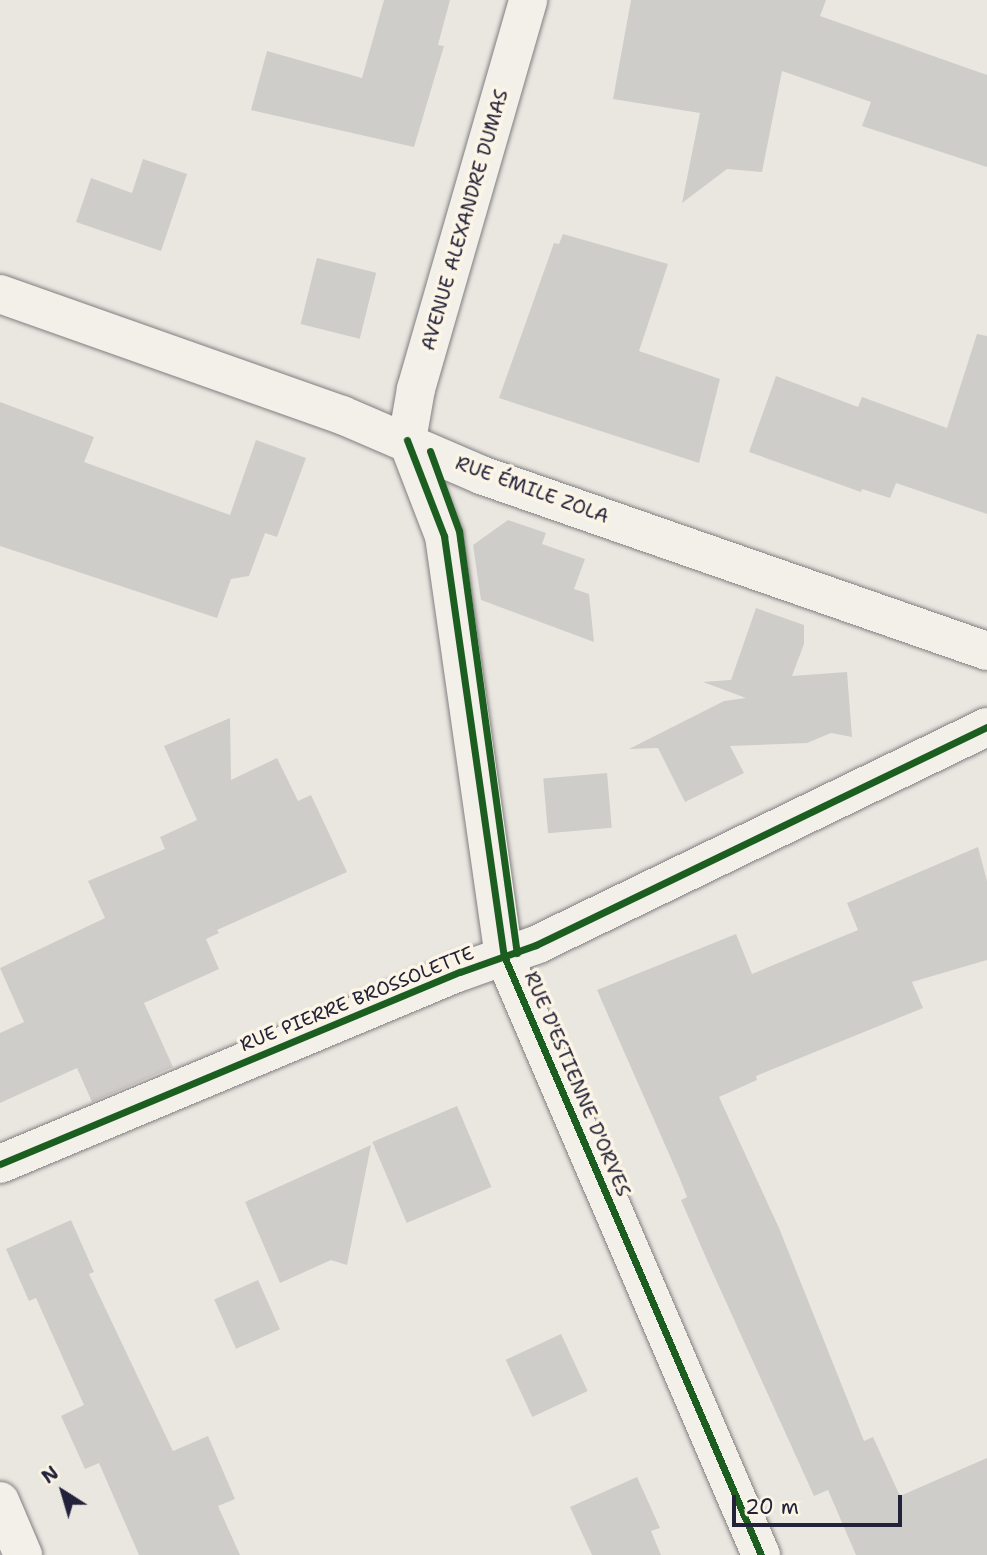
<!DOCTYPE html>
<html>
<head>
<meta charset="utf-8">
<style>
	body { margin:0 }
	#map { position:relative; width:987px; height:1555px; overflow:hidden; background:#eae7e0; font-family:"Shantell Sans",sans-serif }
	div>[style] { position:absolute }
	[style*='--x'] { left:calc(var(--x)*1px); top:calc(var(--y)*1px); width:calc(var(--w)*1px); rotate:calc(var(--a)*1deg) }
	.building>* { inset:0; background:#cfcdc9; transform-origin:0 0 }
	.roads { filter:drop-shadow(0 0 2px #807f81) drop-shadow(0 0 2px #807f81) }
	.minor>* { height:38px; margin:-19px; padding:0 19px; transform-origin:19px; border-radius:19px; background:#f3f0ea }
	.cycleway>* { height:7px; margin:-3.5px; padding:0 3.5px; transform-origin:3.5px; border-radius:3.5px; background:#1b5e20 }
	span { translate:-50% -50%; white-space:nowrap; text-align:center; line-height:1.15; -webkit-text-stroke:7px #fcf5e5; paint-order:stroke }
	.street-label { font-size:19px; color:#22223b }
	.north { position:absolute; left:28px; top:1457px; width:70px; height:70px; -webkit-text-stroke:5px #fcf5e5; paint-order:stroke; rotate:323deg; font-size:19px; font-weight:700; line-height:28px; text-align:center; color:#22223b }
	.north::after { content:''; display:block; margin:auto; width:24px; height:32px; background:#22223b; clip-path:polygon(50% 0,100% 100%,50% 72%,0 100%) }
	.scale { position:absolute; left:732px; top:1495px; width:170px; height:32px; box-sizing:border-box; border:4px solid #22223b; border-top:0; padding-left:9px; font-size:21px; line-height:24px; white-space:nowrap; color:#22223b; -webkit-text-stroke:5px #fcf5e5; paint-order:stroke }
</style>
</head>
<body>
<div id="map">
	<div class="building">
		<div style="clip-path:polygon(384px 0,450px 0,438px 45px,444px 46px,414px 147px,251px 110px,267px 51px,362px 78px)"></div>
		<div style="clip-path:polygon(631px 0,826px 0,820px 16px,987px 75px,987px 167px,862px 126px,871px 102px,782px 71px,762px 172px,727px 169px,682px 203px,700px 113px,613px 99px)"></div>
		<div style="clip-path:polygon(143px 159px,187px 174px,161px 251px,76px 222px,91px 178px,132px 193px)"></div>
		<div style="clip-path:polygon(563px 234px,668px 264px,639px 351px,720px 379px,699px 463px,499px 398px,554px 243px,559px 244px)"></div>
		<div style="left:317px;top:258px;width:61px;height:68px;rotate:14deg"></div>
		<div style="clip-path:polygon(977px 334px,987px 336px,987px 514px,896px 483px,890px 498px,862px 489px,861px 492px,749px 452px,776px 376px,858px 407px,862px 397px,947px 428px)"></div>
		<div style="clip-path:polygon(0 402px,94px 437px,84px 462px,230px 515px,256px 440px,306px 458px,277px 537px,265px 533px,249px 576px,231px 579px,217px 618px,0 546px)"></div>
		<div style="clip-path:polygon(508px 520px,546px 533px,542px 544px,585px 559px,574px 589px,589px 594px,594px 642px,481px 600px,473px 545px)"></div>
		<div style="clip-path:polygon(756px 608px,804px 625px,804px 644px,792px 676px,847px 672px,852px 737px,831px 733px,807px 743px,730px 746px,744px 773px,685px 802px,658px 748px,629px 749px,724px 701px,746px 698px,703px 682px,731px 680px)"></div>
		<div style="clip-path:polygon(230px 718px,231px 780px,277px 758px,298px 801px,311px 795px,347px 872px,217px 930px,219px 933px,206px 939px,219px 969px,144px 1003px,173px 1067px,92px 1102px,77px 1068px,0 1103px,0 1033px,24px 1022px,0 968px,105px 918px,88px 881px,165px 849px,160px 837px,197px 820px,164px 746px)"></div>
		<div style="left:607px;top:773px;width:55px;height:64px;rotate:85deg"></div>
		<div style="clip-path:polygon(978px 847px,987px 881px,987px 960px,912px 982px,923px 1008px,756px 1076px,757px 1080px,719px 1097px,779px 1228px,864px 1441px,873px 1437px,900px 1496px,987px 1458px,987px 1555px,856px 1555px,828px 1490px,814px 1496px,707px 1260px,681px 1200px,687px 1197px,680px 1179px,597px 990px,736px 934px,752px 974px,858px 930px,847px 903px)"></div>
		<div style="left:457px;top:1106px;width:88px;height:92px;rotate:67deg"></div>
		<div style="clip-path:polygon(371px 1145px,347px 1265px,331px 1260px,280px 1283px,245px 1202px)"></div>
		<div style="clip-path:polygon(71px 1220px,94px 1272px,89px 1274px,173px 1451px,208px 1436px,235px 1499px,218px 1506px,240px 1555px,139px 1555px,99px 1463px,85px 1469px,61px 1416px,84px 1405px,36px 1298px,29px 1301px,6px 1249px)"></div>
		<div style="left:258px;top:1280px;width:54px;height:48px;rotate:66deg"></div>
		<div style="left:561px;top:1334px;width:63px;height:61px;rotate:65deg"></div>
		<div style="clip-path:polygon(637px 1477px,660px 1528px,651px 1531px,661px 1555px,592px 1555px,570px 1507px)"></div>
	</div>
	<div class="roads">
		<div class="minor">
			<div style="--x:0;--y:294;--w:363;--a:19.5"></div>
			<div style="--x:342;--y:415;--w:151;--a:23.3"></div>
			<div style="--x:481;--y:475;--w:536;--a:19.18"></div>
			<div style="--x:407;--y:440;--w:103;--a:68.9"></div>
			<div style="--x:444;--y:536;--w:424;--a:81.9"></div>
			<div style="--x:504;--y:956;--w:652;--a:66.78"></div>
			<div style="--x:407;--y:440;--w:52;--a:-80"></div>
			<div style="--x:416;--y:389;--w:405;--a:-73.9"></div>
			<div style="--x:0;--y:1164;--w:498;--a:-22.7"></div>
			<div style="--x:460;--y:972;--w:81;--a:-19.6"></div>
			<div style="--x:536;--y:945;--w:501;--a:-25.8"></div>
			<div style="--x:0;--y:1501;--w:59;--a:66.9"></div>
		</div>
	</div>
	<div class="cycleway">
		<div style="--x:407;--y:440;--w:103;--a:68.9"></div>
		<div style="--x:444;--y:536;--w:424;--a:81.9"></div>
		<div style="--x:504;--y:956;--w:652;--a:66.78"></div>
		<div style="--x:430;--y:451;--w:85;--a:70.1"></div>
		<div style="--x:459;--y:531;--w:426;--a:82.2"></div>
		<div style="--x:0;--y:1164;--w:498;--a:-22.7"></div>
		<div style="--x:460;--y:972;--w:81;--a:-19.6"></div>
		<div style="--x:536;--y:945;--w:501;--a:-25.8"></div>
	</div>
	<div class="street-label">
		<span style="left:465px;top:220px;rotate:-74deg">AVENUE ALEXANDRE DUMAS</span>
		<span style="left:532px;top:490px;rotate:20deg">RUE ÉMILE ZOLA</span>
		<span style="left:357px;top:999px;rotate:-22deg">RUE PIERRE BROSSOLETTE</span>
		<span style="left:577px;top:1084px;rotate:67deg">RUE D'ESTIENNE D'ORVES</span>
	</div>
	<div class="north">N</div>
	<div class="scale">20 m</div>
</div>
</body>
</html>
